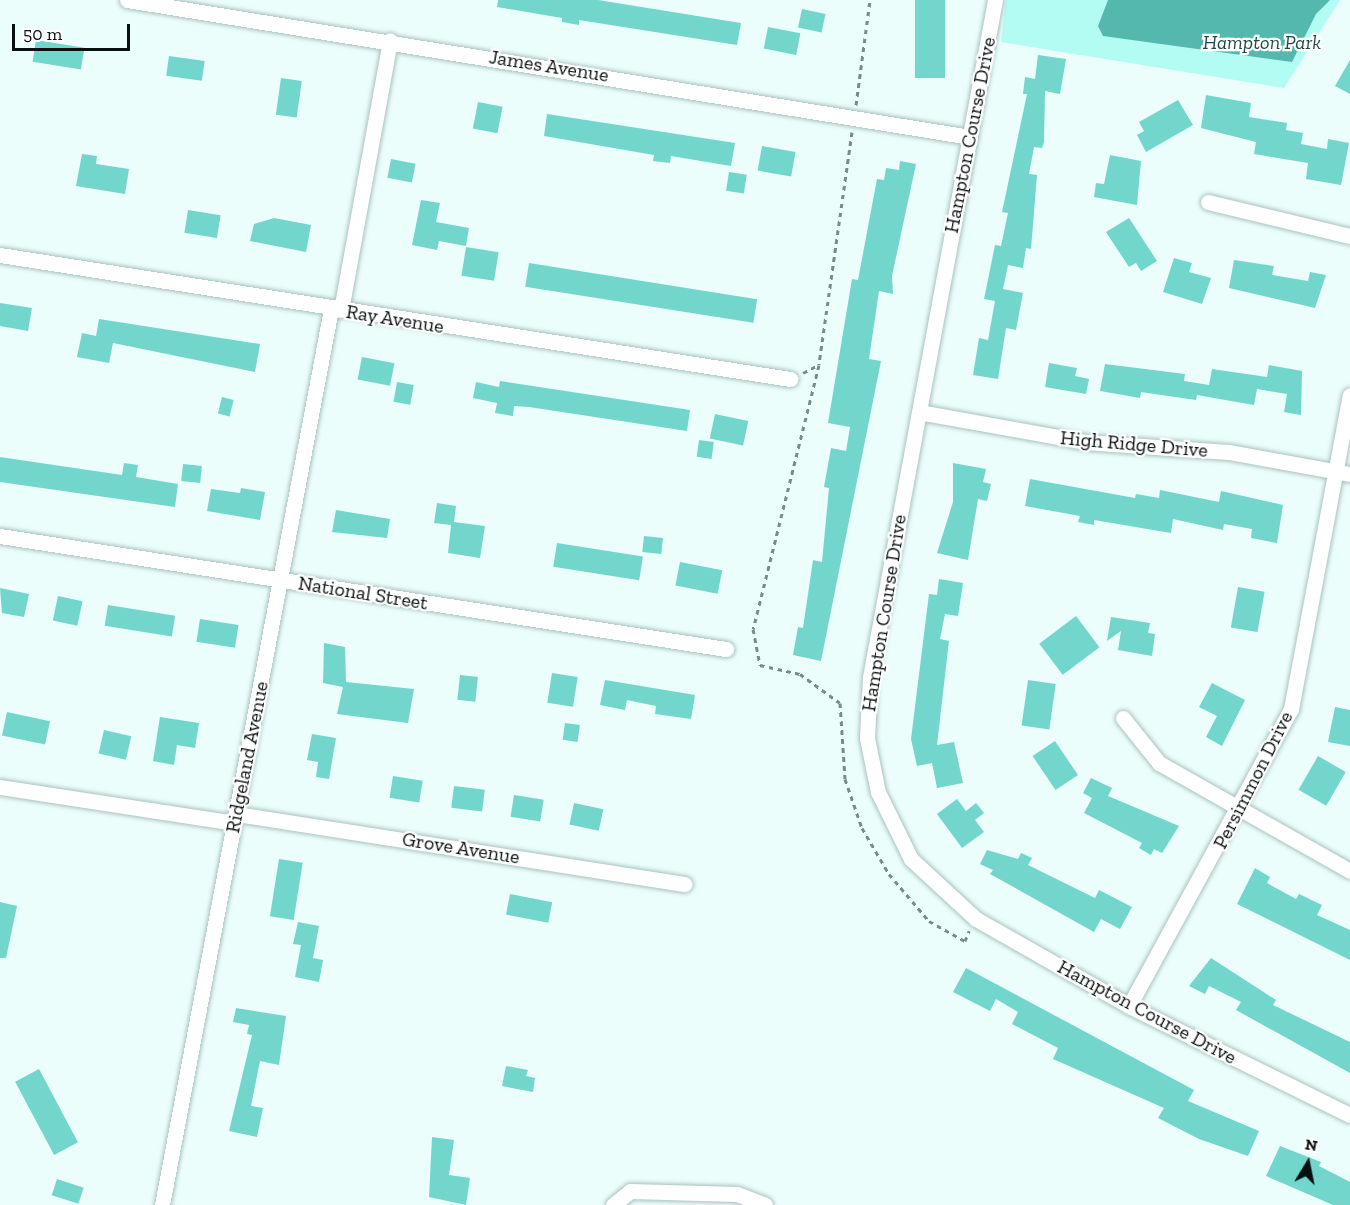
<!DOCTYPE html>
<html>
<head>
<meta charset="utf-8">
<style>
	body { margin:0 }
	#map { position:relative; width:1350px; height:1205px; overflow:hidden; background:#ebfefc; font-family:"Zilla Slab",serif }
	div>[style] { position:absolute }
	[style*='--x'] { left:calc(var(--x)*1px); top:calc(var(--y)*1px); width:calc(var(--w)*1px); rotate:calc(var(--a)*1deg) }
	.green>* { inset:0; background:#b2fcf4 }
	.water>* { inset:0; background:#54b8af }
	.building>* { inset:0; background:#72d6cc; transform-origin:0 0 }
	.path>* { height:3px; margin-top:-1.5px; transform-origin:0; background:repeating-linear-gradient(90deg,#7b8987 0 4.5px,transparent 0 9px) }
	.roads { filter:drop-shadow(0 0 2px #aac2bf) drop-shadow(0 0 2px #aac2bf) }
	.minor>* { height:15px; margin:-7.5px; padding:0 7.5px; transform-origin:7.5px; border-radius:7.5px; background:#fff }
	span { translate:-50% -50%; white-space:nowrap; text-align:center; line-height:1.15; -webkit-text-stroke:4.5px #fff; paint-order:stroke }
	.park-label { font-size:20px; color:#1d4a46; font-style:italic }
	.street-label { font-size:20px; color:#091110 }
	.north { position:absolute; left:1278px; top:1133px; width:60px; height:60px; -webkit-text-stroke:4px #fff; paint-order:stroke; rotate:10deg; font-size:16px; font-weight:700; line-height:24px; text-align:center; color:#091110 }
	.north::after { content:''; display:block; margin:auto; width:21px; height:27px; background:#091110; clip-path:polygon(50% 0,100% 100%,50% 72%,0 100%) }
	.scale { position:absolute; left:12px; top:24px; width:118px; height:27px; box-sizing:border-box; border:3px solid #091110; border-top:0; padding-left:8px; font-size:18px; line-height:21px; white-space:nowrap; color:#091110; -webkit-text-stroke:4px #fff; paint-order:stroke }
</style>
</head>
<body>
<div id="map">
	<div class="green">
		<div style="clip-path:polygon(1006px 0,1340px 0,1284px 88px,1001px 42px)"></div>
	</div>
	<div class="water">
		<div style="clip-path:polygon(1108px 0,1330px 0,1316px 14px,1292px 62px,1103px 36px,1098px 26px)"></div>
	</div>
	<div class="building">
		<div style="clip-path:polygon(498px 0,598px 0,741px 23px,737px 45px,579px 20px,579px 25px,562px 22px,562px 18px,497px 7px)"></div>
		<div style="left:915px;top:0;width:30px;height:78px"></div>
		<div style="left:802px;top:9px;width:24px;height:19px;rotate:12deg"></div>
		<div style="left:768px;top:27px;width:33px;height:22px;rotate:11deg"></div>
		<div style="left:36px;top:40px;width:49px;height:22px;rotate:9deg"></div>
		<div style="clip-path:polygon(1038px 55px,1066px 59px,1060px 94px,1045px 91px,1044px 142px,1042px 148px,1034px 147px,1029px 174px,1037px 175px,1031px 249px,1026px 248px,1023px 268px,1008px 265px,1003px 289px,1023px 293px,1016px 330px,1006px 328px,998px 379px,973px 375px,979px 338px,988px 340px,995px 301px,984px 299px,995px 245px,1001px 246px,1008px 213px,1002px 212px,1027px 94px,1023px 94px,1025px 77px,1035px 79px)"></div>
		<div style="left:169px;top:56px;width:36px;height:20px;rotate:8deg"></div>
		<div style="clip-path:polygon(1350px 60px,1350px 94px,1335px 86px)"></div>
		<div style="left:281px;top:78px;width:21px;height:37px;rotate:8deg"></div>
		<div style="clip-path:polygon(1206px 95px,1251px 103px,1249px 117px,1287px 123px,1286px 130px,1303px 133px,1301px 144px,1327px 149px,1328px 139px,1349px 143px,1341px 185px,1306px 179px,1308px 163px,1254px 154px,1256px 142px,1201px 128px)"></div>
		<div style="clip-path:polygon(1178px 100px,1193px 125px,1146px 152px,1137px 135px,1144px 131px,1139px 122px)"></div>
		<div style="left:478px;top:102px;width:25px;height:27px;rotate:11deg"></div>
		<div style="clip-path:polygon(547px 114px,735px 143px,731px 166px,671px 156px,670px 163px,653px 161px,654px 155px,544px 136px)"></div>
		<div style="left:762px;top:146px;width:34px;height:25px;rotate:10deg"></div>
		<div style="clip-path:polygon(82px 154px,97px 156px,96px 164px,129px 169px,125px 194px,76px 186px)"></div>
		<div style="clip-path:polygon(1110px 155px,1141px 161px,1137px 205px,1094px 197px,1096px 183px,1104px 184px)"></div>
		<div style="left:391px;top:159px;width:25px;height:19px;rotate:11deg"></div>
		<div style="clip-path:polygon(900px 161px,916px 164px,892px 276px,893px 294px,879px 291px,869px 359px,881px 361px,821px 661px,793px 655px,798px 627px,803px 628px,813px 560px,822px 562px,829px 488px,824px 487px,831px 448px,846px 451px,850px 427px,828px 423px,852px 279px,858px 280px,877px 179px,884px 180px,886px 168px,899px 170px)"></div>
		<div style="left:729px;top:172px;width:18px;height:19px;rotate:9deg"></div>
		<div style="clip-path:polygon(421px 200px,440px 203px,436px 222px,469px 228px,466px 246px,439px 241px,437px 250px,412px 245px)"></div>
		<div style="left:188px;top:210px;width:33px;height:23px;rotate:9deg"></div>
		<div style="clip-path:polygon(274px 218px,311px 225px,306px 252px,250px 241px,254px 224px)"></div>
		<div style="clip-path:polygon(1129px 218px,1157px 261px,1141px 271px,1136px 263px,1129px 267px,1106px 232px)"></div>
		<div style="left:466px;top:247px;width:33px;height:29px;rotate:9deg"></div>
		<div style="clip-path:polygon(1174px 258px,1192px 263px,1189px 272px,1211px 278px,1202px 304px,1163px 292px)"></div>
		<div style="clip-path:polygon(1234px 260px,1274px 266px,1272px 275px,1308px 281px,1310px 272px,1326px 275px,1315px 308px,1229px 288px)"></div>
		<div style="left:529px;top:263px;width:231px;height:24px;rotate:9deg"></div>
		<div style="clip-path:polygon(0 303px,32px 308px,28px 331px,0 326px)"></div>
		<div style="clip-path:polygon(99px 319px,260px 344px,255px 372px,113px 343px,109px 363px,77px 357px,82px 333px,96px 336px)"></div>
		<div style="left:362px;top:357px;width:33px;height:23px;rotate:11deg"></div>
		<div style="clip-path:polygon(1049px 363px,1077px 368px,1075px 376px,1089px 379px,1086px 394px,1045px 387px)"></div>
		<div style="clip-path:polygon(1105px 364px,1185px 374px,1184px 381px,1209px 385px,1212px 369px,1267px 377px,1269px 365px,1302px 371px,1301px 415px,1284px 412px,1287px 394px,1257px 389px,1254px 405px,1197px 395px,1196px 400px,1141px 392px,1140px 398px,1100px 391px)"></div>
		<div style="clip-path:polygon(500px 381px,690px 410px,687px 431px,529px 407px,514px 406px,513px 416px,495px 413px,497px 403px,473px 398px,476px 382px,499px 387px)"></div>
		<div style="left:397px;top:382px;width:17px;height:20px;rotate:10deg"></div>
		<div style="left:222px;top:397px;width:12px;height:17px;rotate:14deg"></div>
		<div style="left:715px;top:414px;width:34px;height:25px;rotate:12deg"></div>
		<div style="left:699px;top:440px;width:15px;height:17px;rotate:8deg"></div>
		<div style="clip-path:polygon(0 457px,122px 475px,124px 463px,138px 465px,136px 477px,178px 484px,175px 507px,0 482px)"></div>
		<div style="clip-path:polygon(953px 463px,986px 469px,983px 482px,991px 484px,987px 501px,978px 499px,968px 560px,937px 553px,953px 502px)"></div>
		<div style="left:183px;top:464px;width:19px;height:17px;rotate:6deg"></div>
		<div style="clip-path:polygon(1030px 479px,1135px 498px,1136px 494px,1159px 498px,1160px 490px,1219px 502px,1221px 491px,1283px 505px,1277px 543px,1251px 538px,1252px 529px,1224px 524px,1223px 530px,1173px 519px,1171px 533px,1094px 520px,1094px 525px,1078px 522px,1080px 516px,1025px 506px)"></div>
		<div style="clip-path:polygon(241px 488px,265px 492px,260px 520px,207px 511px,211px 489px,240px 493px)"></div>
		<div style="clip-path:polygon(437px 503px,456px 506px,454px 522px,485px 526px,480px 558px,448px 553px,451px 525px,434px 523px)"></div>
		<div style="clip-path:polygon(336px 510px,390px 519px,387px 538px,332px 532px)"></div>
		<div style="left:644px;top:536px;width:19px;height:16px;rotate:6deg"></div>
		<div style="left:557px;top:543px;width:87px;height:24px;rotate:9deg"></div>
		<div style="left:680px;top:562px;width:43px;height:24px;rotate:11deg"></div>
		<div style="clip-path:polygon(939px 579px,963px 583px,958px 616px,945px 614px,940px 639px,949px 641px,937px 745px,954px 742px,963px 783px,937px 788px,932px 763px,917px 766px,911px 739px,929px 594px,937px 595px)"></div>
		<div style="left:1238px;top:587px;width:27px;height:41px;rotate:10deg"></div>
		<div style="clip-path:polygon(0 588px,29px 594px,24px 617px,2px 613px)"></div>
		<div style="left:58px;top:596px;width:25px;height:25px;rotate:12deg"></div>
		<div style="left:108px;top:605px;width:68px;height:21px;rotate:9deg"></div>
		<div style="left:1076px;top:616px;width:39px;height:46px;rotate:53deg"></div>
		<div style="clip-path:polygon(1111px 617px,1150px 623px,1148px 633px,1155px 634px,1152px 656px,1118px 650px,1121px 631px,1107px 641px)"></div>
		<div style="left:200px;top:619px;width:39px;height:23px;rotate:9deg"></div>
		<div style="clip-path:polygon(324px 643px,345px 647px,346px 682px,414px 689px,408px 723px,337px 714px,343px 687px,323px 683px)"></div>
		<div style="left:552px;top:673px;width:26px;height:30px;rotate:9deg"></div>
		<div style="left:460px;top:675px;width:18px;height:25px;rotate:6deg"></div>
		<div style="clip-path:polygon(605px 680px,695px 695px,691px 719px,655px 714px,656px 706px,627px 700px,625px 710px,600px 705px)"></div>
		<div style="left:1028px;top:680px;width:28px;height:46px;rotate:8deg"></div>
		<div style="clip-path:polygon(1212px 683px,1245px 700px,1222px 746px,1206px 737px,1217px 716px,1199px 707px)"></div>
		<div style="clip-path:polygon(1335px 707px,1350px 710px,1350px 746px,1328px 742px)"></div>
		<div style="left:7px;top:712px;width:44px;height:24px;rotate:12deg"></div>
		<div style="clip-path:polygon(160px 717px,199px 723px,195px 748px,177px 745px,174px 765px,153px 761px)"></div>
		<div style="left:565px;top:723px;width:15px;height:17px;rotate:8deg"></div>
		<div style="left:104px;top:730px;width:28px;height:24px;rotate:13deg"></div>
		<div style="clip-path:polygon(312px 734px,336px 738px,329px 779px,316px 777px,318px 762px,307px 760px)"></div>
		<div style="left:1055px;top:741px;width:41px;height:27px;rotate:56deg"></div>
		<div style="left:1318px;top:756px;width:32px;height:39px;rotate:30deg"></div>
		<div style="left:393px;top:776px;width:30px;height:22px;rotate:9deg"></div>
		<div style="clip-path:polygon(1091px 778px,1112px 788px,1108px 796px,1179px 826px,1162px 853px,1154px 849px,1151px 855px,1139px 848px,1142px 843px,1084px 813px,1092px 798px,1083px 793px)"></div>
		<div style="left:454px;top:786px;width:31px;height:22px;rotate:7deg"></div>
		<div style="left:514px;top:795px;width:30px;height:22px;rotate:9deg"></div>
		<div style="clip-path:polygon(957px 799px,966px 811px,976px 803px,984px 813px,975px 820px,984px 832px,962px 848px,937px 814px)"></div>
		<div style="left:574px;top:803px;width:30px;height:22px;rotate:12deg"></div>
		<div style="clip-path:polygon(987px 850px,1018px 859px,1021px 853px,1032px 858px,1028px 865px,1095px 898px,1099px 890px,1132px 907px,1120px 929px,1101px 919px,1094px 932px,990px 874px,993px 870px,980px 864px)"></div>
		<div style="left:279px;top:859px;width:24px;height:58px;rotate:9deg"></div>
		<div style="clip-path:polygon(1255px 868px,1270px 877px,1267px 883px,1296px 899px,1299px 894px,1322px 905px,1317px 915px,1350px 930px,1350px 960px,1237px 904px)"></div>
		<div style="left:510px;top:894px;width:43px;height:21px;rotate:11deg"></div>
		<div style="clip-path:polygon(0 902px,17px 906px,6px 958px,0 958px)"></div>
		<div style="clip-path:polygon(298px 922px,319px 926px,313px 958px,323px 960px,319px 982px,295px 977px,301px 945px,293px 944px)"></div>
		<div style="clip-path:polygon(1211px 958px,1276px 1000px,1273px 1005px,1350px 1042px,1350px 1073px,1236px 1010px,1241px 1002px,1209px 986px,1205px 994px,1189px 986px)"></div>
		<div style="clip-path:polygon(966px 968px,1194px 1090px,1188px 1101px,1259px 1131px,1248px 1156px,1199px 1139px,1158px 1118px,1164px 1108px,1053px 1059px,1058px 1048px,1012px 1024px,1018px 1012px,996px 999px,990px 1011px,953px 992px)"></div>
		<div style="clip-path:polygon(236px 1008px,286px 1016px,279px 1065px,260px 1061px,251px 1106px,263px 1108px,257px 1137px,229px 1131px,252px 1035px,247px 1034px,249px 1025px,233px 1022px)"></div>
		<div style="clip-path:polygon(506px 1066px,528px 1070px,526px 1076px,535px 1078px,533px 1092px,502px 1086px)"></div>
		<div style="left:39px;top:1069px;width:83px;height:27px;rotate:62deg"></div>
		<div style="clip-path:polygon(432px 1137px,454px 1140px,449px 1175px,470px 1178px,466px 1205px,429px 1197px)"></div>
		<div style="clip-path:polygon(1280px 1146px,1321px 1162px,1319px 1166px,1350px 1182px,1350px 1205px,1333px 1205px,1266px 1176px)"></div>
		<div style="left:57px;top:1179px;width:28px;height:17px;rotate:18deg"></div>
	</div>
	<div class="path">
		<div style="--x:856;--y:105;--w:106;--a:-82.4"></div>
		<div style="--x:852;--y:132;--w:235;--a:98.1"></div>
		<div style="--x:819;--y:365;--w:272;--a:104"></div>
		<div style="--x:753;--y:629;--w:37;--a:79"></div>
		<div style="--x:760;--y:665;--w:41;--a:12.7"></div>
		<div style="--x:800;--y:674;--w:49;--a:35.9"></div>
		<div style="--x:840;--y:703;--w:76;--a:86.2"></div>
		<div style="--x:845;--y:779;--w:52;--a:70.9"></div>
		<div style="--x:862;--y:828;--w:53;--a:59.6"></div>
		<div style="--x:889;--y:874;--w:62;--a:49.6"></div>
		<div style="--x:929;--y:921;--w:41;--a:29.1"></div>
		<div style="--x:965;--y:941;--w:11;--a:-68"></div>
		<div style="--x:803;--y:373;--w:17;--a:-28"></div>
	</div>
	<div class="roads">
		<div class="minor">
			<div style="--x:127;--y:0;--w:854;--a:9.23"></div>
			<div style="--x:995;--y:0;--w:688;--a:100.46"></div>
			<div style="--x:870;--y:677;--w:61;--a:92.8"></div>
			<div style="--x:867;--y:738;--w:55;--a:78.5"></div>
			<div style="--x:878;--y:792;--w:75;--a:63.8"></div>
			<div style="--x:911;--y:859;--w:88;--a:42.7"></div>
			<div style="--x:976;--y:919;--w:176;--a:29.6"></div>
			<div style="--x:1129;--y:1006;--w:246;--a:26.3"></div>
			<div style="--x:1208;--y:202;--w:146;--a:13.5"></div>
			<div style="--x:0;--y:255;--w:800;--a:8.92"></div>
			<div style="--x:341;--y:310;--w:274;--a:-79.7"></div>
			<div style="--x:919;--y:412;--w:169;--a:10.2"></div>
			<div style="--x:1085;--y:442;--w:144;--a:4"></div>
			<div style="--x:1229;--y:452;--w:123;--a:10.3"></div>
			<div style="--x:0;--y:536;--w:735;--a:8.85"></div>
			<div style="--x:1123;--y:718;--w:58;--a:51.3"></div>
			<div style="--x:1159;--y:763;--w:219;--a:29.5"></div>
			<div style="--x:0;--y:787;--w:237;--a:8.7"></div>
			<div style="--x:237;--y:814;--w:453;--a:8.9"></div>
			<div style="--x:1129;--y:1006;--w:338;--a:-61.4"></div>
			<div style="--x:1291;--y:709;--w:319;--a:-79.4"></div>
			<div style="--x:162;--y:1205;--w:912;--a:-79.32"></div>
			<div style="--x:613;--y:1205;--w:22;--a:-39"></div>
			<div style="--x:630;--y:1191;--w:107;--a:1.6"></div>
			<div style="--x:737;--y:1194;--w:30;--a:21"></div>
		</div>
	</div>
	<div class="park-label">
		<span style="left:1262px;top:42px">Hampton Park</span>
	</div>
	<div class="street-label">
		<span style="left:549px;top:66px;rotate:9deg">James Avenue</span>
		<span style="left:970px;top:135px;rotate:-79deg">Hampton Course Drive</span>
		<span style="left:395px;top:319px;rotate:9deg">Ray Avenue</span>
		<span style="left:1134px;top:444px;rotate:5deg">High Ridge Drive</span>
		<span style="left:363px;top:593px;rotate:9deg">National Street</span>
		<span style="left:884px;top:613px;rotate:-81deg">Hampton Course Drive</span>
		<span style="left:247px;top:757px;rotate:-79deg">Ridgeland Avenue</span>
		<span style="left:1253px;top:780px;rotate:-63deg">Persimmon Drive</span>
		<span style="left:461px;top:848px;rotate:9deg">Grove Avenue</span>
		<span style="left:1147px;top:1012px;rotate:28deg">Hampton Course Drive</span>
	</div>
	<div class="north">N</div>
	<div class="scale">50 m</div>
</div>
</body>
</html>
